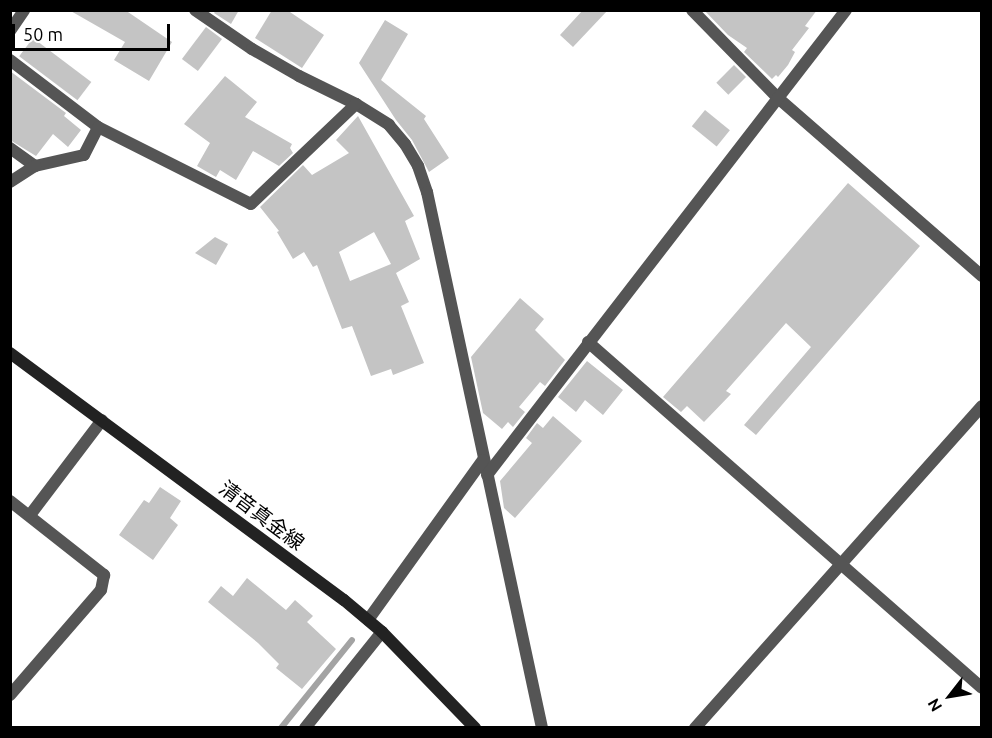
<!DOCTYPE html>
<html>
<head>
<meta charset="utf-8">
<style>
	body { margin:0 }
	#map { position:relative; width:992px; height:738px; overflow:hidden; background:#fff; font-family:Ubuntu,"Noto Sans JP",sans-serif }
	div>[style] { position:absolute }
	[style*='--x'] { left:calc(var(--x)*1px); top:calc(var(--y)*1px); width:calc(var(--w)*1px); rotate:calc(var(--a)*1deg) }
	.stream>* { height:6px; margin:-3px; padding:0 3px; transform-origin:3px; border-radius:3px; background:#a3a3a3 }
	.building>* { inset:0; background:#c4c4c4; transform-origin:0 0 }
	.service>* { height:12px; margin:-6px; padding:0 6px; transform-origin:6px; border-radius:6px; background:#555 }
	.minor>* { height:12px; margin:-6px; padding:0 6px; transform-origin:6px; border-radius:6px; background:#555 }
	.secondary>* { height:12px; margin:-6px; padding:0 6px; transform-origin:6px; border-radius:6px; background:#222 }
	span { translate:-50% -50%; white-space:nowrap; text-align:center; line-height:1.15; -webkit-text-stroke:4.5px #fff; paint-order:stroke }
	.street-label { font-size:20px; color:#000 }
	.frame { position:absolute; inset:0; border:12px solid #000; pointer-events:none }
	.north { position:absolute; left:920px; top:666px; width:60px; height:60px; -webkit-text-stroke:4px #fff; paint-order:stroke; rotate:239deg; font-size:16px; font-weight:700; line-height:24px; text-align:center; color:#000 }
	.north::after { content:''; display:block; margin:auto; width:21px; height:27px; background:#000; clip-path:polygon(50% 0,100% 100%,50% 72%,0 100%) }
	.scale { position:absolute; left:12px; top:24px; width:158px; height:27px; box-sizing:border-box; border:3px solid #000; border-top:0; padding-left:8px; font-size:18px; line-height:21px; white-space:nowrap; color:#000; -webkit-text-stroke:4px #fff; paint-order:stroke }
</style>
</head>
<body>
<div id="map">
	<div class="stream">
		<div style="--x:281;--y:728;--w:113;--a:-51.1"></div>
	</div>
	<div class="building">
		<div style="clip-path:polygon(69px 10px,125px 10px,172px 42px,149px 81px,114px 60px,125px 42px)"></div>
		<div style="clip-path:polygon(216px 10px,239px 10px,231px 24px,214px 13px)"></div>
		<div style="clip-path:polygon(272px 10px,287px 10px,324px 35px,302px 68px,255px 38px)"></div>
		<div style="clip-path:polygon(583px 10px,608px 10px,573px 47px,560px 35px)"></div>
		<div style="clip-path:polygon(704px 10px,817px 10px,805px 26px,809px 28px,792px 50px,795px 52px,788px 65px,778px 77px,776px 75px,772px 79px,744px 52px,747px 48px,728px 35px)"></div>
		<div style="clip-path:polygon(385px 20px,408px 34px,381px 80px,426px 116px,424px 119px,449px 158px,429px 172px,412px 140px,396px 120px,359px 63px)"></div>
		<div style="left:206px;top:27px;width:20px;height:40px;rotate:37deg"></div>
		<div style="left:33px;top:38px;width:73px;height:23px;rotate:37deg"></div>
		<div style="left:734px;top:65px;width:17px;height:25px;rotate:45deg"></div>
		<div style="clip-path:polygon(10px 71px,66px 113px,64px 116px,81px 130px,68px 147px,53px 134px,36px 156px,10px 140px)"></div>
		<div style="clip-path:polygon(225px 76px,257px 102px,245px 117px,292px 144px,290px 148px,293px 153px,279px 166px,253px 151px,236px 180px,220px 170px,216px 177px,197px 166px,210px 143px,184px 124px)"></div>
		<div style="left:705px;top:110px;width:32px;height:21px;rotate:39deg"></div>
		<div style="clip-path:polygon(evenodd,358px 116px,414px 216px,405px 221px,420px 259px,396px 273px,409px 302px,401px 306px,424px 363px,393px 375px,391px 369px,371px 376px,352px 326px,342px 329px,317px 265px,313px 267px,304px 252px,293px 259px,277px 232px,279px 231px,260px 207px,303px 165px,312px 175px,349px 153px,336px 140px,358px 116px,374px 232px,391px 264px,350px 281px,339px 252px,374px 232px)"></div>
		<div style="clip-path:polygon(848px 183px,920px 246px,756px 435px,744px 425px,811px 347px,786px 323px,726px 391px,731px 394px,704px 422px,687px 406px,681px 412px,663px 397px)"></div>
		<div style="clip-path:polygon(215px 237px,228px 244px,216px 265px,195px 253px)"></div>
		<div style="clip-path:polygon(520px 298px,544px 319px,535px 330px,565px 360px,545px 386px,540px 382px,519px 407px,525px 412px,513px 427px,508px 422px,502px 429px,483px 413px,471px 357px)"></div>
		<div style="clip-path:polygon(587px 361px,623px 390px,603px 415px,585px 400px,576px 412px,558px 397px)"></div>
		<div style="clip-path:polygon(553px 416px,582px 441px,515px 518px,504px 508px,500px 481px,532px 443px,526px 438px,537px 423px,543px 428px)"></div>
		<div style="clip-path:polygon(160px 487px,181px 501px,170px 518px,178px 525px,153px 560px,119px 535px,144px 500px,149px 503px)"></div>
		<div style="clip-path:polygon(247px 578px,286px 610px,295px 600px,313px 616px,307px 622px,336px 649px,302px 689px,276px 668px,279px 664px,258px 643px,208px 602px,221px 586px,233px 596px)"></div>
	</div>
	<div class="service">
		<div style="--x:10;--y:501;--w:120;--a:38.2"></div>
		<div style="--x:104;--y:575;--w:15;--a:101"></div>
		<div style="--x:101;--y:590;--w:139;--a:130.9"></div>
		<div style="--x:30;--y:515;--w:119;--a:-52.8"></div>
		<div style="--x:695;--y:728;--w:431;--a:-48.3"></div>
	</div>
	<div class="minor">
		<div style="--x:195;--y:10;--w:69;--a:34.4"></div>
		<div style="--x:252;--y:49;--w:54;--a:29.9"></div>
		<div style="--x:299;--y:76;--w:64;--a:26.2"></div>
		<div style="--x:356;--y:104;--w:39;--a:32"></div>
		<div style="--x:389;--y:125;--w:25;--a:50"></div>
		<div style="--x:405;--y:144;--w:26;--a:59"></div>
		<div style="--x:418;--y:166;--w:28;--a:71"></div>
		<div style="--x:427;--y:192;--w:548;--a:77.89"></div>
		<div style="--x:692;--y:10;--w:123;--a:45.7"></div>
		<div style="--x:778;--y:98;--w:271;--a:41.1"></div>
		<div style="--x:10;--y:31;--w:25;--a:-56"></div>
		<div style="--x:10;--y:60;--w:111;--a:37.3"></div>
		<div style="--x:98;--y:127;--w:171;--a:26.7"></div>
		<div style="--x:251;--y:204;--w:145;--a:-43.6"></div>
		<div style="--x:10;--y:148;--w:31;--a:36"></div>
		<div style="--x:35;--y:166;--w:50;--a:-12.7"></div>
		<div style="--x:84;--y:155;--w:31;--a:-63"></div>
		<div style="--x:10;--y:182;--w:30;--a:-33"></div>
		<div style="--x:588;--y:342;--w:524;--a:41.29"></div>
		<div style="--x:487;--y:475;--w:587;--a:-52.33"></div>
		<div style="--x:368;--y:620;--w:197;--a:-54.3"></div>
		<div style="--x:305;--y:728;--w:123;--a:-51.3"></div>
	</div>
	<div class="secondary">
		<div style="--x:10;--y:353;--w:415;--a:36.5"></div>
		<div style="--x:344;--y:600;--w:50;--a:40.1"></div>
		<div style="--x:382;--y:632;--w:134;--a:45.9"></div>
	</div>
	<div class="street-label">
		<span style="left:262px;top:515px;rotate:37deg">清音真金線</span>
	</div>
	<div class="frame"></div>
	<div class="north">N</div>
	<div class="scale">50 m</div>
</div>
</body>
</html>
